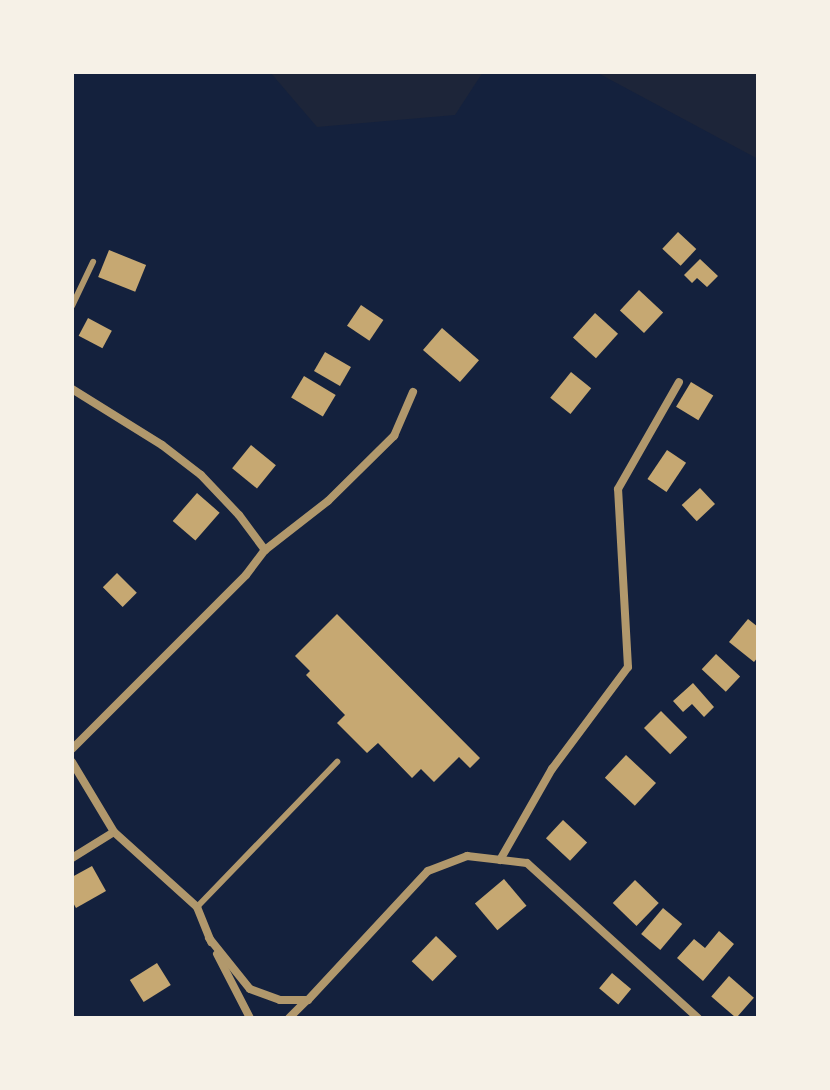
<!DOCTYPE html>
<html>
<head>
<meta charset="utf-8">
<style>
	body { margin:0 }
	#map { position:relative; width:830px; height:1090px; overflow:hidden; background:#14213d; font-family:"Work Sans",sans-serif }
	div>[style] { position:absolute }
	[style*='--x'] { left:calc(var(--x)*1px); top:calc(var(--y)*1px); width:calc(var(--w)*1px); rotate:calc(var(--a)*1deg) }
	.green>* { inset:0; background:#1d2539 }
	.building>* { inset:0; background:#c6a872; transform-origin:0 0 }
	.service>* { height:6px; margin:-3px; padding:0 3px; transform-origin:3px; border-radius:3px; background:#b1986c }
	.minor>* { height:8px; margin:-4px; padding:0 4px; transform-origin:4px; border-radius:4px; background:#b1986c }
	span { translate:-50% -50%; white-space:nowrap; text-align:center; line-height:1.15; -webkit-text-stroke:6px #f6f1e7; paint-order:stroke }
	.frame { position:absolute; inset:0; border:74px solid #f6f1e7; pointer-events:none }
</style>
</head>
<body>
<div id="map">
	<div class="green">
		<div style="clip-path:polygon(270px 72px,483px 72px,455px 115px,317px 127px)"></div>
		<div style="clip-path:polygon(596px 72px,758px 72px,758px 159px)"></div>
	</div>
	<div class="building">
		<div style="left:678px;top:232px;width:25px;height:23px;rotate:43deg"></div>
		<div style="left:109px;top:250px;width:40px;height:29px;rotate:22deg"></div>
		<div style="clip-path:polygon(700px 259px,718px 276px,707px 287px,697px 278px,692px 283px,684px 275px)"></div>
		<div style="left:639px;top:290px;width:33px;height:28px;rotate:43deg"></div>
		<div style="left:361px;top:305px;width:27px;height:25px;rotate:34deg"></div>
		<div style="left:595px;top:313px;width:31px;height:33px;rotate:42deg"></div>
		<div style="left:88px;top:318px;width:27px;height:20px;rotate:28deg"></div>
		<div style="left:442px;top:328px;width:49px;height:29px;rotate:41deg"></div>
		<div style="left:325px;top:352px;width:30px;height:22px;rotate:30deg"></div>
		<div style="left:571px;top:372px;width:26px;height:33px;rotate:39deg"></div>
		<div style="left:304px;top:376px;width:37px;height:25px;rotate:31deg"></div>
		<div style="left:691px;top:382px;width:26px;height:29px;rotate:31deg"></div>
		<div style="left:251px;top:445px;width:32px;height:30px;rotate:39deg"></div>
		<div style="left:667px;top:450px;width:23px;height:35px;rotate:34deg"></div>
		<div style="left:700px;top:488px;width:22px;height:25px;rotate:47deg"></div>
		<div style="left:197px;top:493px;width:30px;height:37px;rotate:41deg"></div>
		<div style="left:117px;top:573px;width:28px;height:20px;rotate:45deg"></div>
		<div style="clip-path:polygon(337px 614px,480px 758px,470px 768px,459px 757px,434px 782px,421px 769px,412px 778px,378px 743px,367px 753px,337px 723px,345px 715px,306px 675px,310px 671px,295px 656px)"></div>
		<div style="clip-path:polygon(748px 619px,758px 627px,758px 657px,754px 662px,729px 642px)"></div>
		<div style="left:716px;top:654px;width:33px;height:21px;rotate:43deg"></div>
		<div style="clip-path:polygon(693px 683px,714px 707px,704px 717px,692px 704px,683px 712px,673px 701px)"></div>
		<div style="left:661px;top:711px;width:37px;height:24px;rotate:45deg"></div>
		<div style="left:626px;top:755px;width:41px;height:31px;rotate:43deg"></div>
		<div style="left:563px;top:820px;width:33px;height:25px;rotate:43deg"></div>
		<div style="clip-path:polygon(92px 866px,106px 891px,76px 908px,72px 901px,72px 877px)"></div>
		<div style="left:504px;top:879px;width:35px;height:38px;rotate:50deg"></div>
		<div style="left:635px;top:880px;width:33px;height:32px;rotate:44deg"></div>
		<div style="left:663px;top:908px;width:25px;height:34px;rotate:40deg"></div>
		<div style="clip-path:polygon(719px 931px,734px 944px,703px 981px,677px 958px,694px 939px,705px 948px)"></div>
		<div style="left:436px;top:936px;width:29px;height:35px;rotate:44deg"></div>
		<div style="left:157px;top:963px;width:26px;height:32px;rotate:58deg"></div>
		<div style="left:612px;top:973px;width:25px;height:20px;rotate:40deg"></div>
		<div style="left:729px;top:976px;width:33px;height:27px;rotate:41deg"></div>
	</div>
	<div class="service">
		<div style="--x:72;--y:306;--w:49;--a:-64.5"></div>
		<div style="--x:197;--y:907;--w:202;--a:-46"></div>
	</div>
	<div class="minor">
		<div style="--x:72;--y:389;--w:106;--a:31.9"></div>
		<div style="--x:162;--y:445;--w:49;--a:37.6"></div>
		<div style="--x:201;--y:475;--w:55;--a:46.5"></div>
		<div style="--x:239;--y:515;--w:44;--a:53.4"></div>
		<div style="--x:72;--y:749;--w:246;--a:-45"></div>
		<div style="--x:246;--y:575;--w:31;--a:-53"></div>
		<div style="--x:265;--y:550;--w:80;--a:-37.9"></div>
		<div style="--x:328;--y:501;--w:93;--a:-44.6"></div>
		<div style="--x:394;--y:436;--w:48;--a:-66.6"></div>
		<div style="--x:72;--y:762;--w:82;--a:59"></div>
		<div style="--x:114;--y:832;--w:112;--a:42.1"></div>
		<div style="--x:197;--y:907;--w:38;--a:68"></div>
		<div style="--x:72;--y:858;--w:49;--a:-31.8"></div>
		<div style="--x:500;--y:860;--w:105;--a:-60.3"></div>
		<div style="--x:552;--y:769;--w:127;--a:-53.3"></div>
		<div style="--x:628;--y:667;--w:178;--a:-93.2"></div>
		<div style="--x:618;--y:489;--w:123;--a:-60.3"></div>
		<div style="--x:209;--y:938;--w:65;--a:51.2"></div>
		<div style="--x:250;--y:989;--w:32;--a:20"></div>
		<div style="--x:280;--y:1000;--w:28;--a:0"></div>
		<div style="--x:308;--y:1000;--w:176;--a:-47.1"></div>
		<div style="--x:428;--y:871;--w:42;--a:-21"></div>
		<div style="--x:467;--y:856;--w:60;--a:6.7"></div>
		<div style="--x:527;--y:863;--w:231;--a:42.2"></div>
		<div style="--x:217;--y:954;--w:72;--a:62.7"></div>
		<div style="--x:289;--y:1018;--w:25;--a:-45"></div>
	</div>
	<div class="frame"></div>
</div>
</body>
</html>
